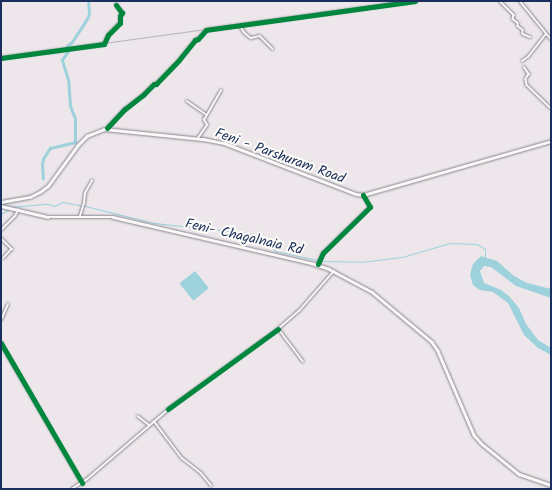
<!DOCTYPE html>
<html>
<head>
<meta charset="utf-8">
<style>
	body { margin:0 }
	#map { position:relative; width:552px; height:490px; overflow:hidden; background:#ede6ea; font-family:Kalam,sans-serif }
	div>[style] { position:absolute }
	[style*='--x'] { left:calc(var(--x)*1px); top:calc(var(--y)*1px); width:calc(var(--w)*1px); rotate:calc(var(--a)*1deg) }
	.water>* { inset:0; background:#9dd2dd; transform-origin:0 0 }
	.stream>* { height:1px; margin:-0.5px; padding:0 0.5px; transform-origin:0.5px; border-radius:0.5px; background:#9dd2dd }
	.river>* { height:2.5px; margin:-1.25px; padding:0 1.25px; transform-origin:1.25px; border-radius:1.25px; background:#9dd2dd }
	.roads { filter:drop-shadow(0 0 1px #868691) drop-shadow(0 0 1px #868691) }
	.street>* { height:1.5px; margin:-0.75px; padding:0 0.75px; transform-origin:0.75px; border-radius:0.75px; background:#f9f8f7 }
	.secondary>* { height:2.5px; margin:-1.25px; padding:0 1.25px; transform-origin:1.25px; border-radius:1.25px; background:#f9f8f7 }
	.rail>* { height:1px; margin:-0.5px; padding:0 0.5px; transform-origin:0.5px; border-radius:0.5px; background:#b4b6bb }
	.cycleway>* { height:5px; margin:-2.5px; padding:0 2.5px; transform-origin:2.5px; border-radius:2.5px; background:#00873e }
	span { translate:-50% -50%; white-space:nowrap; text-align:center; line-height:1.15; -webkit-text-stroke:4px #fdfcf7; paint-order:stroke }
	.street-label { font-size:14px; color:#1b2f5e }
	.frame { position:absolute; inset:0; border:2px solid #1b2f5e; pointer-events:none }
</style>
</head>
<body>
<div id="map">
	<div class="water">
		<div style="clip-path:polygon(481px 256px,497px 261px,514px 276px,527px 283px,551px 289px,551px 298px,516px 286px,491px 267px,484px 266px,480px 271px,484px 283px,501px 290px,509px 296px,519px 308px,526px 324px,538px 340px,551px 348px,551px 355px,538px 348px,524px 335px,508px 303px,493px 292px,480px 290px,473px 285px,470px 275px,473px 264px)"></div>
		<div style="left:195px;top:271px;width:22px;height:20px;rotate:51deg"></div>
	</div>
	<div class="stream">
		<div style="--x:10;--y:207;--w:38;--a:-5"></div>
		<div style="--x:48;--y:204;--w:7;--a:16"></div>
		<div style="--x:55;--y:206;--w:8;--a:-30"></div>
		<div style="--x:62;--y:202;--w:23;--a:10"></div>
		<div style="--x:85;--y:206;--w:71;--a:13.8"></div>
		<div style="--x:154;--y:223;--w:95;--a:6.1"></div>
		<div style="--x:248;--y:233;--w:13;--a:13"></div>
		<div style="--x:261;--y:236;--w:21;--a:47"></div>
		<div style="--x:275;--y:251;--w:48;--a:12"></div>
		<div style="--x:322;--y:261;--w:39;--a:1"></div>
		<div style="--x:361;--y:262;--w:41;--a:-7"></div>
		<div style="--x:402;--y:257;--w:50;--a:-16.3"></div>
		<div style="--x:450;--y:243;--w:27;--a:2"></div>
		<div style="--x:477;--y:244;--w:9;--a:32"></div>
		<div style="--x:485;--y:249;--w:8;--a:90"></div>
		<div style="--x:1;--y:214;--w:9;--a:-32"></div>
	</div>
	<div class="river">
		<div style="--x:43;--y:179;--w:14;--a:-94"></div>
		<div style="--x:42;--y:165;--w:6;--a:-81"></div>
		<div style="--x:43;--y:159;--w:13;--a:-58"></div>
		<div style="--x:50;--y:148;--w:26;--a:-13"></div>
		<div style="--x:75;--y:142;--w:23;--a:-90"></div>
		<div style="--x:75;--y:119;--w:14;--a:-111"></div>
		<div style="--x:70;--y:106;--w:26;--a:-94"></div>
		<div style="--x:68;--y:80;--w:21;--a:-107"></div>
		<div style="--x:62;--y:60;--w:11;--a:-56"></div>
		<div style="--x:68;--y:51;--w:5;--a:-101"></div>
		<div style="--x:67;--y:46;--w:6;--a:-39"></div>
		<div style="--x:72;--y:42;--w:27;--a:-57"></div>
		<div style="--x:87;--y:19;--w:5;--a:-68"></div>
		<div style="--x:89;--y:14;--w:13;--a:-94"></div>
	</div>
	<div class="roads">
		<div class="street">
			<div style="--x:500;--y:1;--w:20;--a:45"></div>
			<div style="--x:514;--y:15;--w:4;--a:104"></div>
			<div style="--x:513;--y:19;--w:6;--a:39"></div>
			<div style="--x:518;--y:23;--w:3;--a:90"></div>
			<div style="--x:518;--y:26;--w:6;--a:39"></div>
			<div style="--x:523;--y:30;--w:4;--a:90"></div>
			<div style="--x:523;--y:34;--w:8;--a:23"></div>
			<div style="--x:520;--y:1;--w:49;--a:50.8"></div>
			<div style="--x:240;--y:26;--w:9;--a:54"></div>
			<div style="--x:245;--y:33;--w:8;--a:40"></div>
			<div style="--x:251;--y:38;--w:9;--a:-13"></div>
			<div style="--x:260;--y:36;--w:18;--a:45"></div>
			<div style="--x:1;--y:58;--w:104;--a:-7.7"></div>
			<div style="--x:104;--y:44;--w:10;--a:-66"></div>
			<div style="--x:108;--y:35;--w:17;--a:-45"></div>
			<div style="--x:120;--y:23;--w:7;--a:-90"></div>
			<div style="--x:120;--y:16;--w:4;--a:-56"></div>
			<div style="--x:122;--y:13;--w:10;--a:-127"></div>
			<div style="--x:522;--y:61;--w:7;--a:-34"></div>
			<div style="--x:528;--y:57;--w:29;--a:-52"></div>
			<div style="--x:524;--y:67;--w:9;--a:54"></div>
			<div style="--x:529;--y:74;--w:6;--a:121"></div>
			<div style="--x:526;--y:79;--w:6;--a:81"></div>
			<div style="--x:527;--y:85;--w:33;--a:44"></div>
			<div style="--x:187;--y:101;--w:24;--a:35"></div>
			<div style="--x:107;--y:128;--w:26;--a:-47"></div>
			<div style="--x:125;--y:109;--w:24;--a:-38"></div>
			<div style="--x:144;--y:94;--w:14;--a:-45"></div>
			<div style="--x:154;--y:84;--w:2;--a:0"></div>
			<div style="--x:156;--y:84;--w:33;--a:-46"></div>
			<div style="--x:179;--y:60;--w:26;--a:-51"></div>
			<div style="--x:195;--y:40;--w:3;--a:-18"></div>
			<div style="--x:198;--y:39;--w:12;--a:-48"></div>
			<div style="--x:206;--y:30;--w:211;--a:-7.9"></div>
			<div style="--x:198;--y:138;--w:16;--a:-55"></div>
			<div style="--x:207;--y:125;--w:6;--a:-121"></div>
			<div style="--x:204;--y:120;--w:34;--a:-60"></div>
			<div style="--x:80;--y:216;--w:14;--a:-73"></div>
			<div style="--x:84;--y:203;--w:10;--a:-84"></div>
			<div style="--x:85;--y:193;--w:14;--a:-60"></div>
			<div style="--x:1;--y:230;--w:20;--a:-45"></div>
			<div style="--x:15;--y:216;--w:7;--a:-63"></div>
			<div style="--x:1;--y:238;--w:16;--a:45"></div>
			<div style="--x:12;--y:249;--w:12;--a:132"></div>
			<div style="--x:318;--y:264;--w:12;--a:-66"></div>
			<div style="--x:323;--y:253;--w:66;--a:-44.4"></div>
			<div style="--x:370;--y:207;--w:14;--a:-120"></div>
			<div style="--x:1;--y:320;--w:17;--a:-66"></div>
			<div style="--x:1;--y:343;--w:162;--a:59.9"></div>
			<div style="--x:303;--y:362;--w:41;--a:-127.1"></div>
			<div style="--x:278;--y:329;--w:28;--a:-41"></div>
			<div style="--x:299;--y:311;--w:53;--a:-48.8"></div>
			<div style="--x:168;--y:409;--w:136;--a:-36"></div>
			<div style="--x:138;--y:416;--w:14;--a:39"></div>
			<div style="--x:154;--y:421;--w:46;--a:52.9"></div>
			<div style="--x:182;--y:458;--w:24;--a:38"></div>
			<div style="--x:201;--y:473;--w:16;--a:50"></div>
			<div style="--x:72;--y:489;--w:17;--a:-33"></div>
			<div style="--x:86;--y:480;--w:111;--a:-40.6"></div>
		</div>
		<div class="secondary">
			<div style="--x:1;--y:202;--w:29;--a:-10"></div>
			<div style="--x:30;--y:197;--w:11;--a:-27"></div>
			<div style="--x:40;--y:192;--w:10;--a:-37"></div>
			<div style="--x:48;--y:186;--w:51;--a:-53.8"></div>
			<div style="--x:78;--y:145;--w:13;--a:-45"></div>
			<div style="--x:87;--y:136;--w:18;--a:-22"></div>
			<div style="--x:104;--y:129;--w:100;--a:5.8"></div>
			<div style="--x:203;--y:139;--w:21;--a:11"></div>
			<div style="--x:224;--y:143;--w:142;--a:21.1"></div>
			<div style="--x:356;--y:194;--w:7;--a:8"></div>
			<div style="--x:363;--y:195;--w:196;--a:-16"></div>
			<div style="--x:1;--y:206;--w:48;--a:13.2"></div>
			<div style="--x:48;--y:217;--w:65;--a:0"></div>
			<div style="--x:113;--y:217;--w:203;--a:13.1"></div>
			<div style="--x:311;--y:263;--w:19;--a:18"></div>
			<div style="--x:329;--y:269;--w:49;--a:28.1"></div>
			<div style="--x:372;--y:292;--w:78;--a:39.8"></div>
			<div style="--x:432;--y:342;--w:11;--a:56"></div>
			<div style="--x:438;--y:351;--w:91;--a:66.8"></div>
			<div style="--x:474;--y:435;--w:12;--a:48"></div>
			<div style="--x:482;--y:444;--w:48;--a:39"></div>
			<div style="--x:519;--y:474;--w:34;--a:19"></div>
		</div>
	</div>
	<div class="rail">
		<div style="--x:60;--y:49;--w:353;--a:-7.8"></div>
	</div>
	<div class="cycleway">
		<div style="--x:1;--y:58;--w:104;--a:-7.7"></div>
		<div style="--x:104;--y:44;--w:10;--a:-66"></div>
		<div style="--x:108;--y:35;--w:17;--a:-45"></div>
		<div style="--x:120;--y:23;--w:7;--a:-90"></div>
		<div style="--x:120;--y:16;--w:4;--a:-56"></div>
		<div style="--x:122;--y:13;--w:10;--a:-127"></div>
		<div style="--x:107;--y:128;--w:26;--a:-47"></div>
		<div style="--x:125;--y:109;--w:24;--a:-38"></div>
		<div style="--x:144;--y:94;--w:14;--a:-45"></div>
		<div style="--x:154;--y:84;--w:2;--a:0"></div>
		<div style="--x:156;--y:84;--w:33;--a:-46"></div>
		<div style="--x:179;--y:60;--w:26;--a:-51"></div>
		<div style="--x:195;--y:40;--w:3;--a:-18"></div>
		<div style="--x:198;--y:39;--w:12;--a:-48"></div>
		<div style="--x:206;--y:30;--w:211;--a:-7.9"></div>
		<div style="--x:318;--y:264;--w:12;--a:-66"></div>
		<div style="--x:323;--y:253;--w:66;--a:-44.4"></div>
		<div style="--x:370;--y:207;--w:14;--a:-120"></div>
		<div style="--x:1;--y:343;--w:162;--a:59.9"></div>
		<div style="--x:168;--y:409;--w:136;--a:-36"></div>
	</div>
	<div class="street-label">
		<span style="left:280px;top:156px;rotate:20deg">Feni - Parshuram Road</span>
		<span style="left:244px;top:237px;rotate:13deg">Feni- Chagalnaia Rd</span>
	</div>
	<div class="frame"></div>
</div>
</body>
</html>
